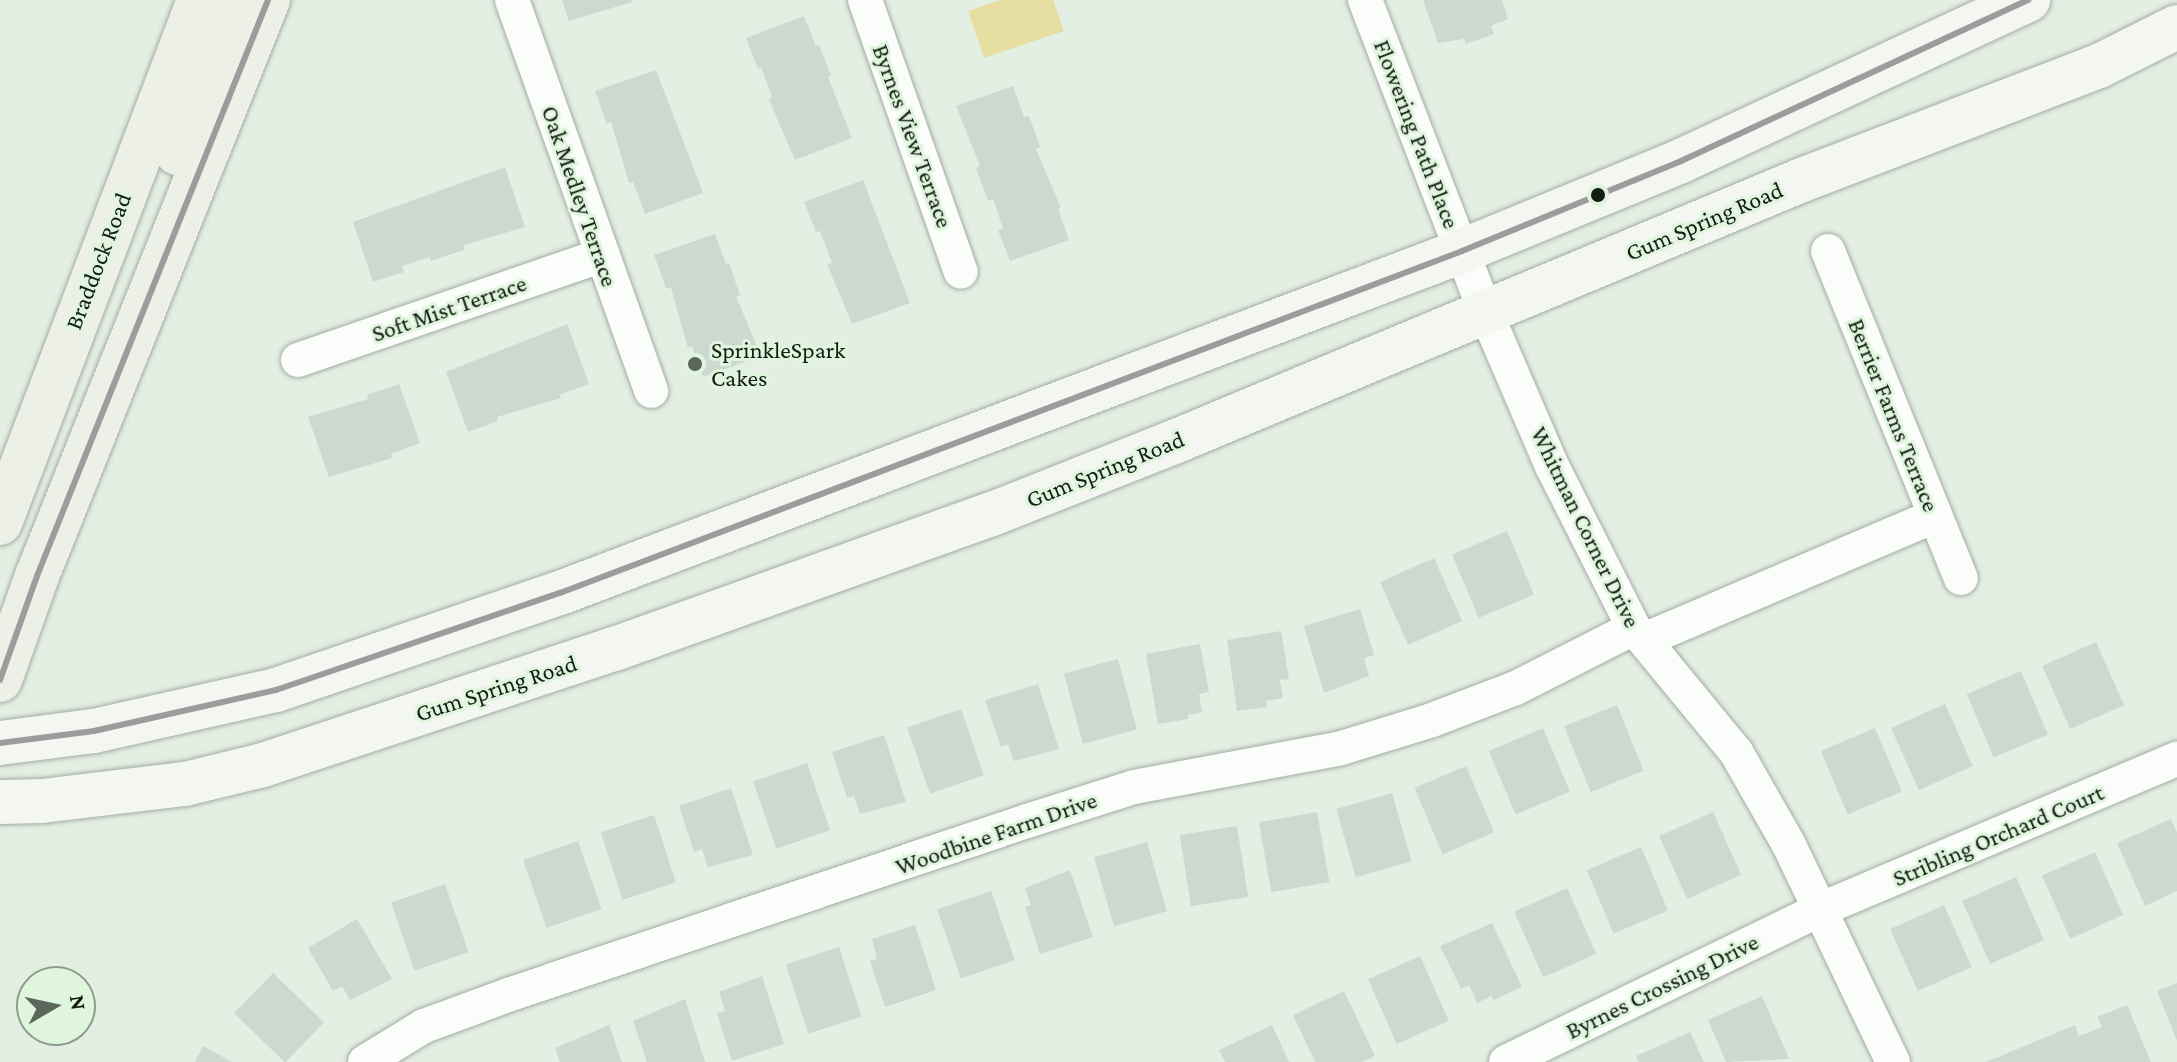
<!DOCTYPE html>
<html>
<head>
<meta charset="utf-8">
<style>
	body { margin:0 }
	#map { position:relative; width:2177px; height:1062px; overflow:hidden; background:#e4efe3; font-family:"Crimson Pro",serif }
	div>[style] { position:absolute }
	[style*='--x'] { left:calc(var(--x)*1px); top:calc(var(--y)*1px); width:calc(var(--w)*1px); rotate:calc(var(--a)*1deg) }
	.green>* { inset:0; background:#e7dea2 }
	.building>* { inset:0; background:#cdd8d0; transform-origin:0 0 }
	.roads { filter:drop-shadow(0 0 2px #a4aca3) drop-shadow(0 0 2px #a4aca3) }
	.minor>* { height:34px; margin:-17px; padding:0 17px; transform-origin:17px; border-radius:17px; background:#fbfdfb }
	.secondary>* { height:44px; margin:-22px; padding:0 22px; transform-origin:22px; border-radius:22px; background:#f4f6f1 }
	.primary>* { height:44px; margin:-22px; padding:0 22px; transform-origin:22px; border-radius:22px; background:#ecf0e7 }
	.bus-1>* { height:6px; margin:-3px; padding:0 3px; transform-origin:3px; border-radius:3px; background:#9c9c9c }
	.dots>* { width:22px; height:22px; translate:-50% -50%; box-sizing:border-box; border:4px solid #e0f5dd; border-radius:50% }
	span { translate:-50% -50%; white-space:nowrap; text-align:center; line-height:1.15; -webkit-text-stroke:6px #e0f5dd; paint-order:stroke }
	.street-label { font-size:24px; color:#141c13 }
	.poi-label { font-size:24px; color:#141c13 }
	.left { translate:0 -50%; text-align:left }
	.north { position:absolute; left:16px; top:966px; width:80px; height:80px; box-sizing:border-box; background:#e0f5dd; border:2px solid #8e9e8c; border-radius:50%; rotate:81deg; font-size:22px; font-weight:700; line-height:32px; text-align:center; color:#141c13 }
	.north::after { content:''; display:block; margin:auto; width:28px; height:36px; background:#5d665c; clip-path:polygon(50% 0,100% 100%,50% 72%,0 100%) }
</style>
</head>
<body>
<div id="map">
	<div class="green">
		<div style="clip-path:polygon(1000px 0,1053px 0,1064px 31px,984px 58px,968px 11px)"></div>
	</div>
	<div class="building">
		<div style="clip-path:polygon(562px 0,631px 0,632px 2px,569px 21px)"></div>
		<div style="clip-path:polygon(1423px 0,1502px 0,1508px 19px,1491px 26px,1494px 34px,1466px 44px,1464px 39px,1438px 43px)"></div>
		<div style="clip-path:polygon(804px 16px,816px 46px,819px 45px,831px 76px,828px 77px,852px 138px,795px 160px,769px 100px,772px 96px,761px 67px,758px 69px,746px 38px)"></div>
		<div style="clip-path:polygon(656px 70px,703px 193px,645px 214px,633px 182px,629px 183px,611px 122px,607px 124px,595px 91px)"></div>
		<div style="clip-path:polygon(1013px 86px,1024px 117px,1029px 116px,1040px 147px,1036px 149px,1061px 208px,1058px 209px,1069px 240px,1010px 261px,998px 230px,1003px 228px,993px 199px,988px 201px,976px 168px,980px 166px,956px 106px)"></div>
		<div style="clip-path:polygon(505px 167px,525px 227px,464px 245px,464px 250px,431px 261px,430px 257px,402px 266px,404px 272px,373px 282px,353px 222px)"></div>
		<div style="clip-path:polygon(863px 180px,910px 303px,852px 324px,827px 264px,832px 263px,820px 231px,816px 232px,804px 202px)"></div>
		<div style="clip-path:polygon(715px 234px,726px 264px,729px 263px,740px 295px,736px 296px,761px 356px,703px 377px,692px 346px,688px 348px,671px 288px,666px 288px,654px 255px)"></div>
		<div style="clip-path:polygon(567px 324px,589px 384px,559px 395px,561px 398px,497px 417px,498px 421px,468px 432px,446px 372px)"></div>
		<div style="clip-path:polygon(399px 384px,420px 443px,391px 454px,392px 458px,329px 477px,308px 417px,368px 399px,367px 395px)"></div>
		<div style="left:1507px;top:531px;width:69px;height:60px;rotate:67deg"></div>
		<div style="left:1434px;top:558px;width:69px;height:59px;rotate:66deg"></div>
		<div style="clip-path:polygon(1360px 609px,1374px 655px,1364px 658px,1369px 676px,1324px 693px,1304px 626px)"></div>
		<div style="clip-path:polygon(1281px 631px,1289px 679px,1280px 680px,1283px 698px,1266px 701px,1267px 707px,1237px 711px,1227px 640px)"></div>
		<div style="left:2096px;top:642px;width:69px;height:59px;rotate:66deg"></div>
		<div style="clip-path:polygon(1200px 644px,1209px 692px,1199px 694px,1202px 712px,1188px 715px,1188px 719px,1158px 724px,1146px 654px)"></div>
		<div style="left:1118px;top:659px;width:73px;height:56px;rotate:75deg"></div>
		<div style="left:2021px;top:671px;width:69px;height:59px;rotate:67deg"></div>
		<div style="clip-path:polygon(1038px 684px,1059px 749px,1014px 761px,1008px 744px,1001px 747px,985px 700px)"></div>
		<div style="left:1945px;top:704px;width:68px;height:59px;rotate:66deg"></div>
		<div style="left:1617px;top:705px;width:71px;height:57px;rotate:68deg"></div>
		<div style="left:961px;top:709px;width:70px;height:57px;rotate:71deg"></div>
		<div style="left:1543px;top:728px;width:69px;height:59px;rotate:67deg"></div>
		<div style="left:1875px;top:728px;width:69px;height:59px;rotate:67deg"></div>
		<div style="clip-path:polygon(884px 735px,906px 802px,860px 814px,854px 796px,847px 798px,832px 752px)"></div>
		<div style="left:807px;top:763px;width:71px;height:57px;rotate:71deg"></div>
		<div style="left:1466px;top:766px;width:72px;height:56px;rotate:67deg"></div>
		<div style="clip-path:polygon(731px 788px,753px 855px,708px 867px,702px 849px,694px 852px,679px 806px)"></div>
		<div style="left:1392px;top:793px;width:71px;height:58px;rotate:74deg"></div>
		<div style="left:1317px;top:812px;width:71px;height:59px;rotate:80deg"></div>
		<div style="left:1713px;top:812px;width:69px;height:59px;rotate:66deg"></div>
		<div style="left:654px;top:815px;width:71px;height:56px;rotate:72deg"></div>
		<div style="clip-path:polygon(2171px 819px,2177px 833px,2177px 891px,2145px 906px,2117px 843px)"></div>
		<div style="left:1237px;top:826px;width:72px;height:58px;rotate:81deg"></div>
		<div style="left:578px;top:841px;width:72px;height:58px;rotate:71deg"></div>
		<div style="left:1147px;top:842px;width:72px;height:55px;rotate:74deg"></div>
		<div style="left:1641px;top:847px;width:69px;height:59px;rotate:67deg"></div>
		<div style="left:2095px;top:852px;width:69px;height:58px;rotate:66deg"></div>
		<div style="clip-path:polygon(1070px 870px,1093px 937px,1040px 954px,1025px 907px,1031px 905px,1025px 888px)"></div>
		<div style="left:2016px;top:877px;width:69px;height:59px;rotate:66deg"></div>
		<div style="left:445px;top:884px;width:72px;height:57px;rotate:71deg"></div>
		<div style="left:1567px;top:888px;width:72px;height:58px;rotate:66deg"></div>
		<div style="left:991px;top:891px;width:73px;height:57px;rotate:71deg"></div>
		<div style="left:1944px;top:905px;width:68px;height:59px;rotate:66deg"></div>
		<div style="clip-path:polygon(357px 919px,392px 979px,350px 1000px,342px 986px,333px 991px,308px 948px)"></div>
		<div style="clip-path:polygon(1492px 923px,1522px 987px,1494px 1000px,1491px 996px,1477px 1003px,1469px 985px,1461px 989px,1440px 946px)"></div>
		<div style="clip-path:polygon(915px 925px,936px 990px,885px 1007px,870px 961px,877px 959px,872px 939px)"></div>
		<div style="left:839px;top:947px;width:73px;height:56px;rotate:72deg"></div>
		<div style="left:1420px;top:956px;width:71px;height:57px;rotate:66deg"></div>
		<div style="left:273px;top:973px;width:71px;height:56px;rotate:44deg"></div>
		<div style="clip-path:polygon(762px 976px,784px 1044px,732px 1061px,717px 1013px,725px 1011px,719px 992px)"></div>
		<div style="clip-path:polygon(2177px 983px,2177px 1041px,2157px 991px)"></div>
		<div style="clip-path:polygon(1344px 991px,1375px 1056px,1363px 1062px,1315px 1062px,1293px 1015px)"></div>
		<div style="clip-path:polygon(1762px 996px,1789px 1059px,1726px 1062px,1708px 1020px)"></div>
		<div style="clip-path:polygon(685px 999px,705px 1062px,647px 1062px,633px 1021px)"></div>
		<div style="clip-path:polygon(2127px 1005px,2151px 1062px,1986px 1062px,2075px 1025px,2079px 1036px,2102px 1027px,2097px 1017px)"></div>
		<div style="clip-path:polygon(609px 1025px,622px 1062px,560px 1062px,555px 1048px)"></div>
		<div style="clip-path:polygon(1272px 1025px,1289px 1062px,1225px 1062px,1219px 1050px)"></div>
		<div style="clip-path:polygon(1690px 1032px,1704px 1062px,1639px 1062px,1636px 1056px)"></div>
		<div style="clip-path:polygon(203px 1046px,232px 1062px,195px 1062px)"></div>
	</div>
	<div class="roads">
		<div class="minor">
			<div style="--x:512;--y:0;--w:415;--a:70.4"></div>
			<div style="--x:865;--y:0;--w:288;--a:70.6"></div>
			<div style="--x:1365;--y:0;--w:336;--a:68.9"></div>
			<div style="--x:1486;--y:313;--w:167;--a:66.7"></div>
			<div style="--x:1552;--y:466;--w:182;--a:63.2"></div>
			<div style="--x:1634;--y:628;--w:161;--a:50.6"></div>
			<div style="--x:1736;--y:752;--w:105;--a:60.3"></div>
			<div style="--x:1788;--y:843;--w:243;--a:64.4"></div>
			<div style="--x:1828;--y:251;--w:353;--a:67.9"></div>
			<div style="--x:298;--y:360;--w:319;--a:-19"></div>
			<div style="--x:1644;--y:640;--w:316;--a:-23.1"></div>
			<div style="--x:365;--y:1062;--w:69;--a:-31.4"></div>
			<div style="--x:424;--y:1026;--w:93;--a:-20.2"></div>
			<div style="--x:511;--y:994;--w:544;--a:-18.53"></div>
			<div style="--x:1027;--y:821;--w:112;--a:-17.6"></div>
			<div style="--x:1134;--y:787;--w:208;--a:-10.6"></div>
			<div style="--x:1338;--y:749;--w:98;--a:-17.1"></div>
			<div style="--x:1432;--y:720;--w:90;--a:-20.9"></div>
			<div style="--x:1516;--y:688;--w:132;--a:-27"></div>
			<div style="--x:1506;--y:1062;--w:348;--a:-25.9"></div>
			<div style="--x:1819;--y:910;--w:389;--a:-22.9"></div>
		</div>
		<div class="secondary">
			<div style="--x:0;--y:743;--w:95;--a:-7.3"></div>
			<div style="--x:94;--y:731;--w:187;--a:-12.7"></div>
			<div style="--x:276;--y:690;--w:300;--a:-18.9"></div>
			<div style="--x:560;--y:593;--w:965;--a:-20.76"></div>
			<div style="--x:1462;--y:251;--w:237;--a:-22.3"></div>
			<div style="--x:1681;--y:161;--w:383;--a:-24.9"></div>
			<div style="--x:0;--y:802;--w:42;--a:-1.4"></div>
			<div style="--x:42;--y:801;--w:144;--a:-6.8"></div>
			<div style="--x:185;--y:784;--w:80;--a:-13.7"></div>
			<div style="--x:263;--y:765;--w:373;--a:-18.3"></div>
			<div style="--x:617;--y:648;--w:398;--a:-19.7"></div>
			<div style="--x:992;--y:514;--w:196;--a:-21.6"></div>
			<div style="--x:1174;--y:442;--w:680;--a:-22.65"></div>
			<div style="--x:1802;--y:180;--w:318;--a:-21"></div>
			<div style="--x:2099;--y:66;--w:87;--a:-26.6"></div>
		</div>
		<div class="primary">
			<div style="--x:177;--y:153;--w:163;--a:-70.2"></div>
			<div style="--x:0;--y:523;--w:560;--a:-69.17"></div>
			<div style="--x:0;--y:680;--w:110;--a:-70.4"></div>
			<div style="--x:37;--y:576;--w:621;--a:-68.15"></div>
		</div>
	</div>
	<div class="bus-1">
		<div style="--x:0;--y:680;--w:110;--a:-70.4"></div>
		<div style="--x:37;--y:576;--w:621;--a:-68.15"></div>
		<div style="--x:0;--y:743;--w:95;--a:-7.3"></div>
		<div style="--x:94;--y:731;--w:187;--a:-12.7"></div>
		<div style="--x:276;--y:690;--w:300;--a:-18.9"></div>
		<div style="--x:560;--y:593;--w:965;--a:-20.76"></div>
		<div style="--x:1462;--y:251;--w:237;--a:-22.3"></div>
		<div style="--x:1681;--y:161;--w:383;--a:-24.9"></div>
	</div>
	<div class="dots">
		<div style="left:1598px;top:195px;background:#141c13"></div>
		<div style="left:695px;top:364px;background:#5d665c"></div>
	</div>
	<div class="street-label">
		<span style="left:1417px;top:134px;rotate:69deg">Flowering Path Place</span>
		<span style="left:913px;top:136px;rotate:70deg">Byrnes View Terrace</span>
		<span style="left:580px;top:196px;rotate:71deg">Oak Medley Terrace</span>
		<span style="left:1704px;top:221px;rotate:-23deg">Gum Spring Road</span>
		<span style="left:98px;top:261px;rotate:-69deg">Braddock Road</span>
		<span style="left:449px;top:308px;rotate:-19deg">Soft Mist Terrace</span>
		<span style="left:1894px;top:415px;rotate:68deg">Berrier Farms Terrace</span>
		<span style="left:1105px;top:469px;rotate:-22deg">Gum Spring Road</span>
		<span style="left:1586px;top:527px;rotate:64deg">Whitman Corner Drive</span>
		<span style="left:496px;top:688px;rotate:-18deg">Gum Spring Road</span>
		<span style="left:996px;top:833px;rotate:-19deg">Woodbine Farm Drive</span>
		<span style="left:1998px;top:835px;rotate:-23deg">Stribling Orchard Court</span>
		<span style="left:1662px;top:986px;rotate:-26deg">Byrnes Crossing Drive</span>
	</div>
	<div class="poi-label">
		<span class="left" style="left:711px;top:364px">SprinkleSpark<br>Cakes</span>
	</div>
	<div class="north">N</div>
</div>
</body>
</html>
